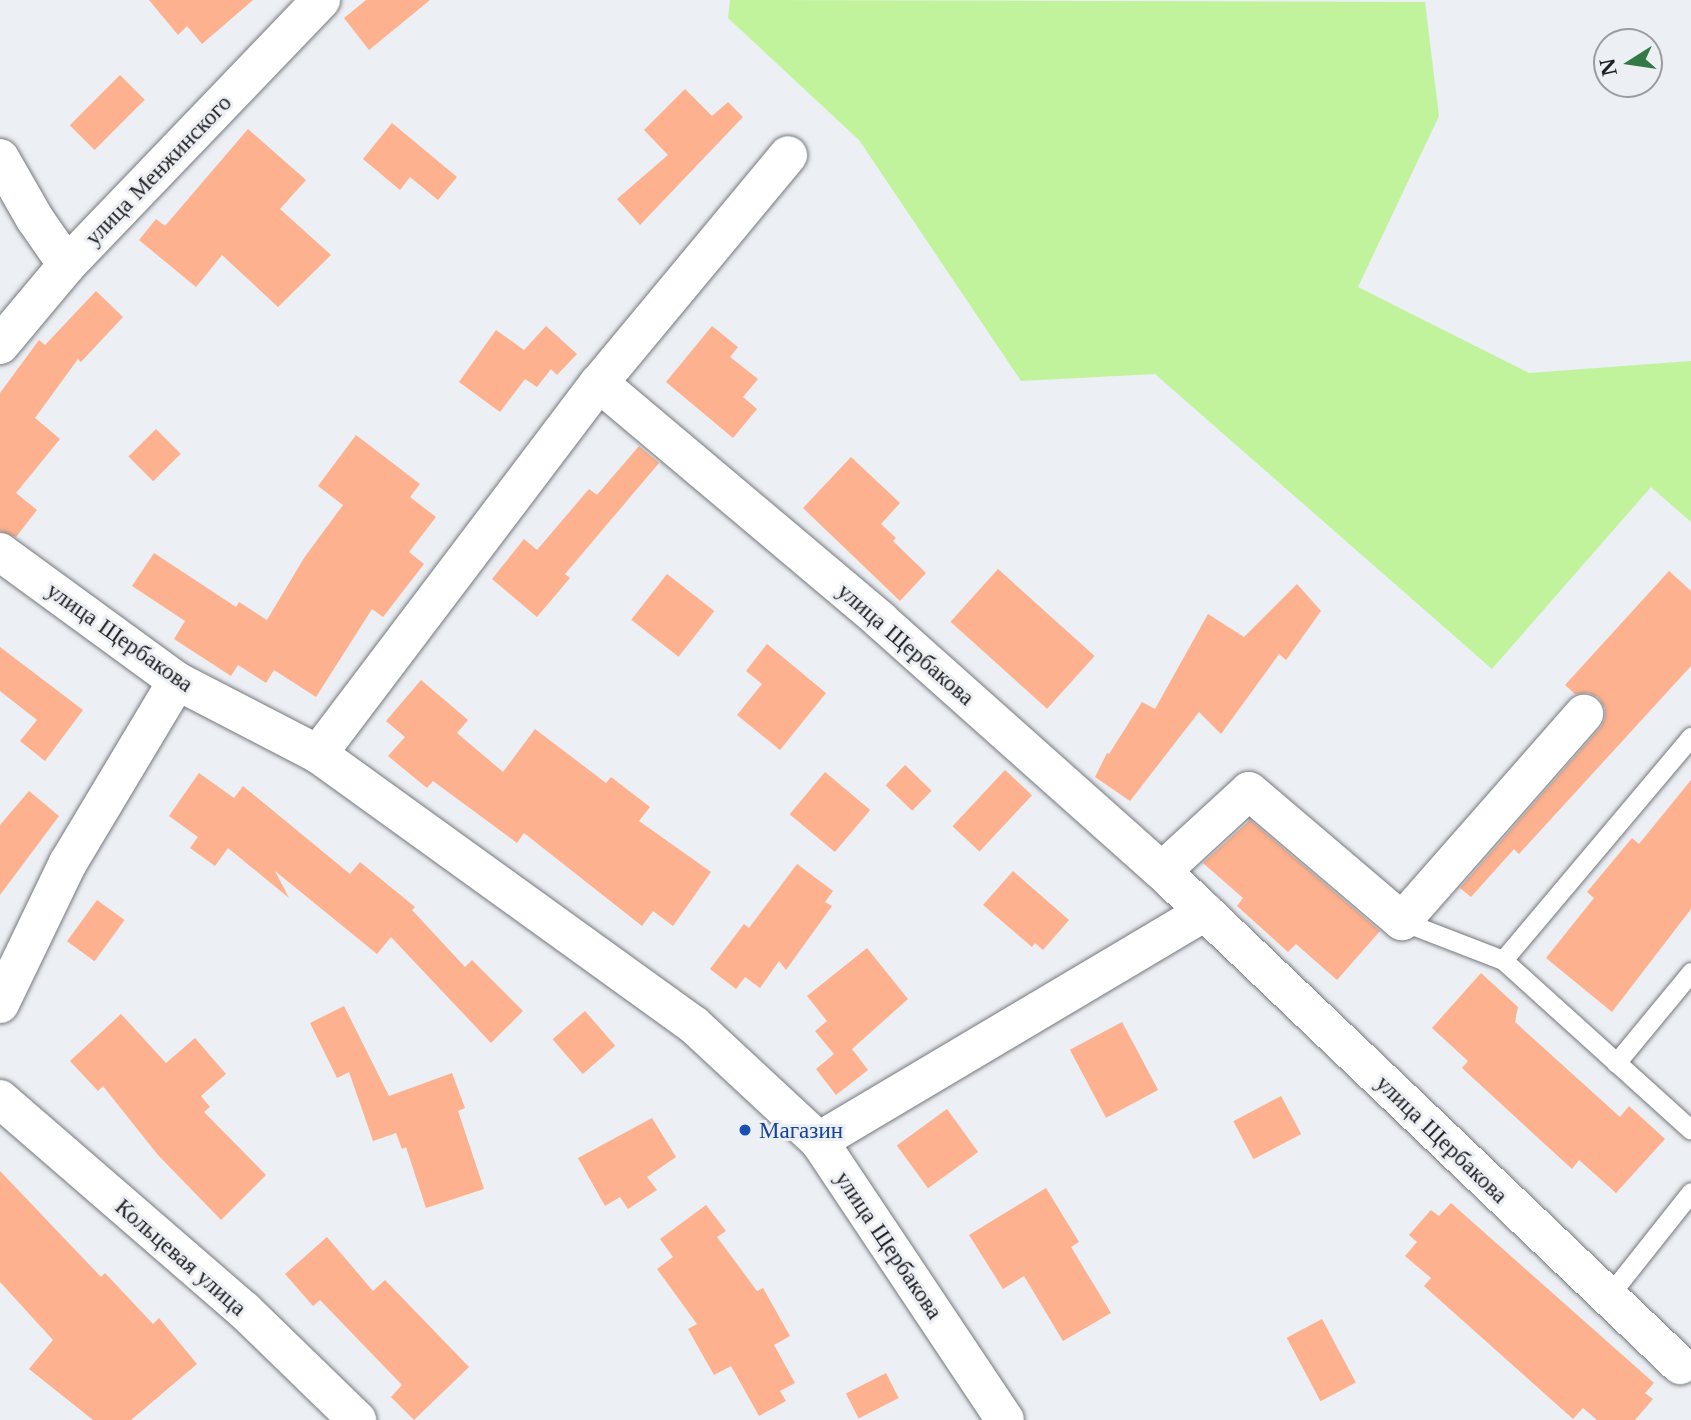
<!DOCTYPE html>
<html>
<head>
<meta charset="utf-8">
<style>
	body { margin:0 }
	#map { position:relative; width:1691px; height:1420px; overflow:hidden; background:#eceff4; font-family:"Libre Baskerville",serif }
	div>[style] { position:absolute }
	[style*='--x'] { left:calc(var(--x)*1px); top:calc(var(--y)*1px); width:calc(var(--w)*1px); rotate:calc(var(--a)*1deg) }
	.green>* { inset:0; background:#c1f39d }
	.building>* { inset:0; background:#fdb18e; transform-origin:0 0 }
	.roads { filter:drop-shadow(0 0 2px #75787d) drop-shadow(0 0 2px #75787d) }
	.service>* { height:19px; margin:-9.5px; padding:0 9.5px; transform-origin:9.5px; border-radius:9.5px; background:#fff }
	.minor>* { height:38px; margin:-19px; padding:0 19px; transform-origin:19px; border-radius:19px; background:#fff }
	.tertiary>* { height:38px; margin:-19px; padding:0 19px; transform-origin:19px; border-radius:19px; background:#fff }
	.dots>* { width:19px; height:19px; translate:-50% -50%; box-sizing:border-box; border:4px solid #eceff4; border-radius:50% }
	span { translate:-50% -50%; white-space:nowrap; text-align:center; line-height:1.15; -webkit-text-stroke:6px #eceff4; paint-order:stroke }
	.street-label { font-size:23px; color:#1f2022 }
	.transit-label { font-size:23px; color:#164399 }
	.left { translate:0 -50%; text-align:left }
	.north { position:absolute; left:1593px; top:28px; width:70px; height:70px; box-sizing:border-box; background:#eceff4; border:2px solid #9a9ca0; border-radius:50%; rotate:258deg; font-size:19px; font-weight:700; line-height:28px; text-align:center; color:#1f2022 }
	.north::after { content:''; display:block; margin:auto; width:24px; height:32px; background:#327945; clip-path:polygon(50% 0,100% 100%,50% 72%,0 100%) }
</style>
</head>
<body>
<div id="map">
	<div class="green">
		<div style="clip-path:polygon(730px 0,1425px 2px,1439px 116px,1358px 287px,1529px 373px,1691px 361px,1691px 522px,1651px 487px,1492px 669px,1155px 374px,1021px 381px,859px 140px,728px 18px)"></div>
	</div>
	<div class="building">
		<div style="clip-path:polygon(149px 0,253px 0,202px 44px,187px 26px,178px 35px)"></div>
		<div style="clip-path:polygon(366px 0,430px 0,369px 50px,344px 18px)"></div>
		<div style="left:120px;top:75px;width:35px;height:71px;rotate:45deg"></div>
		<div style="clip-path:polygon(685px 89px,712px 116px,728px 102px,743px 117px,640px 225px,617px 199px,668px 155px,644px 130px)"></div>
		<div style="clip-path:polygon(392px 123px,457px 177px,438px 200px,410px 177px,400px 190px,363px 159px)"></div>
		<div style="clip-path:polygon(248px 129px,306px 180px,280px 209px,331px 255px,278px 307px,222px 255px,196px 287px,139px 240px,156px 219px,165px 226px)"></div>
		<div style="clip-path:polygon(96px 291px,123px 317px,81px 362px,78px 359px,35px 418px,60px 439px,16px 493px,37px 510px,16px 537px,0 531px,0 393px,39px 340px,45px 345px)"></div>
		<div style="clip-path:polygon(546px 326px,577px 354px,557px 375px,551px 369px,537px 387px,525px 379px,500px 412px,459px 382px,496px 330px,524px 350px)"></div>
		<div style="clip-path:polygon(712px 326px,738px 347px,730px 357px,758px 379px,743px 397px,757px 409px,733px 438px,666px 382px)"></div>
		<div style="left:156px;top:429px;width:35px;height:39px;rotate:45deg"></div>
		<div style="clip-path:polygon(356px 435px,420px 484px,410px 497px,436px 517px,409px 552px,424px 564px,383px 617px,372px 609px,316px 697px,274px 670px,266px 683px,238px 665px,231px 676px,174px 639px,185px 621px,132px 586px,154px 553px,236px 607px,239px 602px,267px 620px,304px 558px,343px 505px,318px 486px)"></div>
		<div style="clip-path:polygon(639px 446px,659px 463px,565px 574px,570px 578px,537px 617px,492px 579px,524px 539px,537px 550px,589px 489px,597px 495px)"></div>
		<div style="clip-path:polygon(851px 457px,900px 503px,881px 524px,896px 538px,893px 541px,926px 573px,900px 601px,803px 508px)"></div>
		<div style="left:998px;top:569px;width:130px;height:71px;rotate:42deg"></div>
		<div style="clip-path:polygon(1669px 571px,1691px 591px,1691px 666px,1519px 854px,1514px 849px,1471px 897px,1460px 888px,1600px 728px,1605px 719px,1605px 708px,1598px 697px,1588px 693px,1575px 694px,1565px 685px)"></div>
		<div style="left:667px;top:574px;width:60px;height:58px;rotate:38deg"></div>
		<div style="clip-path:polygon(1297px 584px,1321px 611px,1286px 660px,1279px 654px,1221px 734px,1199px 712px,1130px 801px,1095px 777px,1107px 753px,1109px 754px,1142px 702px,1155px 709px,1208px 614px,1244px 637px)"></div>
		<div style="clip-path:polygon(767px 644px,826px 693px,780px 750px,737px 715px,762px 684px,746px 671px)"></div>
		<div style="clip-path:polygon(0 647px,83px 710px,45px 761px,20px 741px,37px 720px,0 691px)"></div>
		<div style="clip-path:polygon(421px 680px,468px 720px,457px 733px,503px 772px,535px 729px,606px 783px,611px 777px,650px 807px,639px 821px,711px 872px,673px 926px,653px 911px,642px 926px,524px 833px,517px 843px,433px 781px,427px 788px,388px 756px,405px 737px,386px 721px)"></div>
		<div style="left:905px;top:765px;width:37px;height:28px;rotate:44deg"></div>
		<div style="left:1005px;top:770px;width:37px;height:77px;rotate:43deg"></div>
		<div style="left:825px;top:772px;width:59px;height:55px;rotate:40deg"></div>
		<div style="clip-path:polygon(199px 773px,234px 798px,243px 786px,350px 874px,360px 862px,415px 907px,412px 910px,465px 967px,472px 960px,523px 1011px,491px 1043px,391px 937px,377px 954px,275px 871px,289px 898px,228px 848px,215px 866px,190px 848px,198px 837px,169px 816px)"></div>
		<div style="clip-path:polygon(1691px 780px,1691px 909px,1612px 1012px,1546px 958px,1594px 898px,1587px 892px,1632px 838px,1639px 844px)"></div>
		<div style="clip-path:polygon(29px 791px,59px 816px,0 895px,0 825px)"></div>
		<div style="clip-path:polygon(1250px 820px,1380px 931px,1337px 980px,1296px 944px,1288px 952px,1237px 906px,1243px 898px,1203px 863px)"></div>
		<div style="clip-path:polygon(797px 864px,833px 891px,825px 902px,832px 906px,786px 970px,779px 961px,760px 988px,745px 977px,736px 989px,710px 969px,744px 924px,749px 928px)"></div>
		<div style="clip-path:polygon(1013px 871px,1069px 920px,1043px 950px,1035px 943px,1032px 947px,983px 905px)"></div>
		<div style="left:97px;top:900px;width:34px;height:51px;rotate:36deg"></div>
		<div style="clip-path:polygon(867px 948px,908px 999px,852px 1049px,868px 1070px,836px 1095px,816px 1069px,834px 1054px,815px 1031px,827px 1021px,807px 996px)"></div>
		<div style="clip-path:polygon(1481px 973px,1518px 1007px,1515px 1022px,1620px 1117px,1629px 1106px,1665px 1139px,1616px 1193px,1579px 1160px,1572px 1169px,1462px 1068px,1468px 1061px,1432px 1028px)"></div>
		<div style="clip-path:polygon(344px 1006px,389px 1096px,452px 1073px,465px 1108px,458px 1111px,484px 1189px,426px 1208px,406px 1147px,402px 1149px,396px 1133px,373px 1141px,349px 1072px,337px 1078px,310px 1023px)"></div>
		<div style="left:585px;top:1011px;width:46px;height:43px;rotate:49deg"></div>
		<div style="clip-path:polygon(121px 1014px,166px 1063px,195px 1038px,226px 1074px,201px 1096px,210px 1107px,204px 1112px,266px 1175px,221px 1220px,158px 1155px,103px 1086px,98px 1091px,70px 1061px)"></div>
		<div style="left:1122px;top:1022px;width:77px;height:59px;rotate:62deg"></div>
		<div style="left:1281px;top:1096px;width:43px;height:54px;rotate:62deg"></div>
		<div style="left:947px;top:1109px;width:53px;height:62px;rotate:54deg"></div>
		<div style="clip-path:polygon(652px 1118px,676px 1157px,647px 1177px,657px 1190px,628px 1209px,620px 1197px,605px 1206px,578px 1158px)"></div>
		<div style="clip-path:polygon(0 1171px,101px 1277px,105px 1273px,153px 1324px,159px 1318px,197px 1364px,131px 1420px,93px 1420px,29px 1369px,53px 1340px,0 1282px)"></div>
		<div style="clip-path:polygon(1046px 1188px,1079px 1242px,1071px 1247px,1111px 1313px,1063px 1341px,1024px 1276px,1003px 1289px,969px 1235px)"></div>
		<div style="clip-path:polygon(1451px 1203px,1654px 1383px,1645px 1393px,1653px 1399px,1635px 1420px,1597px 1420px,1583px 1408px,1573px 1419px,1424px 1286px,1431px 1278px,1405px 1256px,1417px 1242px,1409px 1235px,1431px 1210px,1439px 1216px)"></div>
		<div style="clip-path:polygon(706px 1205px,726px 1231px,717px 1237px,757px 1291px,763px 1288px,790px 1336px,774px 1345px,795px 1383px,780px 1391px,786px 1401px,759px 1416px,731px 1366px,714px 1375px,688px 1329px,697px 1324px,657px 1269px,673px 1257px,660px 1239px)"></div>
		<div style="clip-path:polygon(327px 1237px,373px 1291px,385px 1280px,469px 1367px,414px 1420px,391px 1397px,402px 1385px,320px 1300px,313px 1306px,285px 1274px)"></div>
		<div style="left:1322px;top:1319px;width:72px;height:40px;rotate:62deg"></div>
		<div style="left:886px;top:1373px;width:28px;height:45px;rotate:63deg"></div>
	</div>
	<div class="roads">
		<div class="service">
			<div style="--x:1402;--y:921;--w:108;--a:21.1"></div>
			<div style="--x:1503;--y:960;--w:253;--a:42.1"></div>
			<div style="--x:1503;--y:960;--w:292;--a:-49.9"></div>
			<div style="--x:1616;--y:1063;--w:118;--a:-50.5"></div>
			<div style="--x:1607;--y:1298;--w:135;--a:-51.6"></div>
		</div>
		<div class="minor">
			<div style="--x:0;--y:158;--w:70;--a:60.2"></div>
			<div style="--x:35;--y:219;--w:56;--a:55.2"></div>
			<div style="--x:0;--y:345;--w:104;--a:-50.1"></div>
			<div style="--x:67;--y:265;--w:367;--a:-46.2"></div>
			<div style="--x:599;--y:383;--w:368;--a:40.1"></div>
			<div style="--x:880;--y:620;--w:378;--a:41.7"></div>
			<div style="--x:1162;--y:871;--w:716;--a:43.64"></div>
			<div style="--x:318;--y:754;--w:465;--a:-52.9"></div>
			<div style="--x:599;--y:383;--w:296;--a:-50.3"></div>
			<div style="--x:1162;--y:871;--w:118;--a:-42.6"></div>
			<div style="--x:1249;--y:791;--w:201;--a:40.4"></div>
			<div style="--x:1402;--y:921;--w:276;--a:-48.7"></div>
			<div style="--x:0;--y:1004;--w:157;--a:-64.3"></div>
			<div style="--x:68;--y:863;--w:212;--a:-59.1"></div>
			<div style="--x:0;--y:1099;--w:323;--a:40.9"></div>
			<div style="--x:244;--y:1310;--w:158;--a:44.2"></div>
			<div style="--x:819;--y:1141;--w:449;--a:-30.7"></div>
		</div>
		<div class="tertiary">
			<div style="--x:0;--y:552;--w:219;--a:36.1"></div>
			<div style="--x:177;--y:681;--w:159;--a:27.4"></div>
			<div style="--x:318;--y:754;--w:463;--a:35.8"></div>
			<div style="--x:694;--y:1025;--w:171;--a:42.9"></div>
			<div style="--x:819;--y:1141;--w:335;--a:56.3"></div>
		</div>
	</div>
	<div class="dots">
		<div style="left:745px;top:1130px;background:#1a4fb4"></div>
	</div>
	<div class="street-label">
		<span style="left:158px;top:170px;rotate:-46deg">улица Менжинского</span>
		<span style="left:120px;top:637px;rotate:35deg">улица Щербакова</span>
		<span style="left:906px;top:644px;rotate:41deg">улица Щербакова</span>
		<span style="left:1442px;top:1139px;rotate:44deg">улица Щербакова</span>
		<span style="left:889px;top:1245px;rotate:56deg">улица Щербакова</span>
		<span style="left:181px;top:1257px;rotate:41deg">Кольцевая улица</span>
	</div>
	<div class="transit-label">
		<span class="left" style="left:759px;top:1130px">Магазин</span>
	</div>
	<div class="north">N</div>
</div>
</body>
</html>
